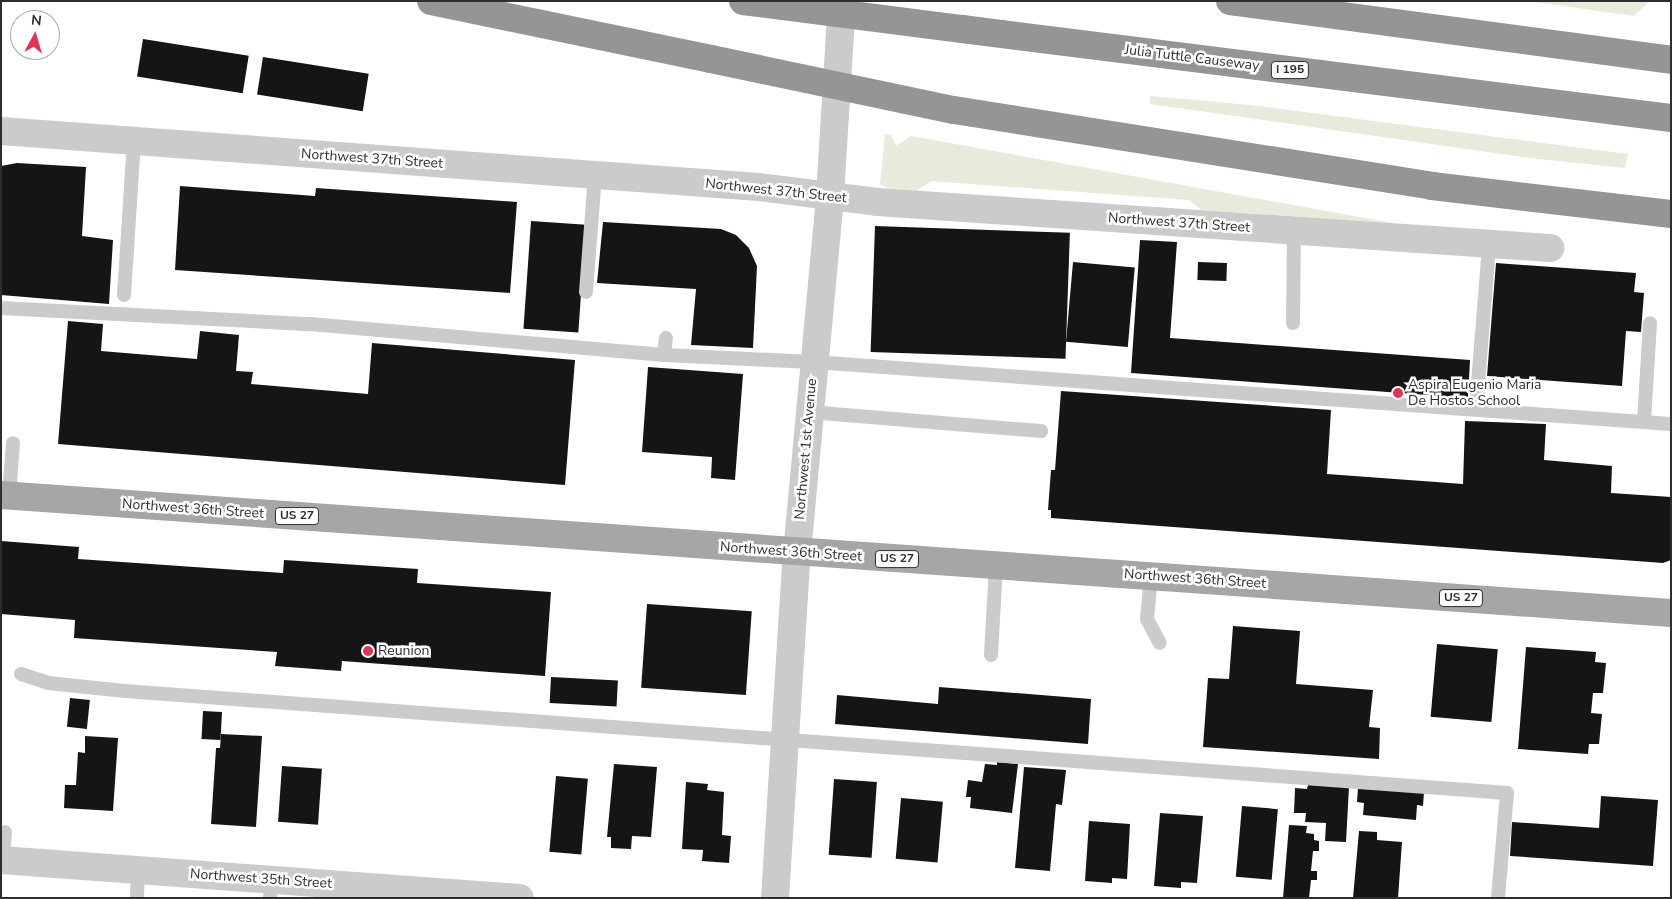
<!DOCTYPE html>
<html>
<head>
<meta charset="utf-8">
<style>
	body { margin:0 }
	#map { position:relative; width:1672px; height:899px; overflow:hidden; background:#fff; font-family:"Nunito Sans",sans-serif }
	div>[style] { position:absolute }
	[style*='--x'] { left:calc(var(--x)*1px); top:calc(var(--y)*1px); width:calc(var(--w)*1px); rotate:calc(var(--a)*1deg) }
	.green>* { inset:0; background:#e6ebdc }
	.building>* { inset:0; background:#151515; transform-origin:0 0 }
	.lane>* { height:14px; margin:-7px; padding:0 7px; transform-origin:7px; border-radius:7px; background:#cbcbcb }
	.street>* { height:28px; margin:-14px; padding:0 14px; transform-origin:14px; border-radius:14px; background:#cbcbcb }
	.primary>* { height:28px; margin:-14px; padding:0 14px; transform-origin:14px; border-radius:14px; background:#a6a6a6 }
	.highway>* { height:28px; margin:-14px; padding:0 14px; transform-origin:14px; border-radius:14px; background:#959595 }
	.highway-bridge>* { height:28px; margin:-14px; padding:0 14px; transform-origin:14px; border-radius:14px; background:#959595 }
	.dots>* { width:14px; height:14px; translate:-50% -50%; box-sizing:border-box; border:2px solid #fff; border-radius:50% }
	span { translate:-50% -50%; white-space:nowrap; text-align:center; line-height:1.15; -webkit-text-stroke:5px #fff; paint-order:stroke }
	.shield-label span { padding:1px 4px; background:#fff; border:1px solid; border-radius:4px; -webkit-text-stroke-width:0 }
	.shield-label { font-size:12px; color:#2e2e2e; font-weight:700 }
	.street-label { font-size:14px; color:#2e2e2e }
	.poi-label { font-size:14px; color:#2e2e2e }
	.left { translate:0 -50%; text-align:left }
	.frame { position:absolute; inset:0; border:2px solid #2e2e2e; pointer-events:none }
	.north { position:absolute; left:10px; top:10px; width:50px; height:50px; box-sizing:border-box; background:#fff; border:1px solid #ababab; border-radius:50%; rotate:6deg; font-size:14px; font-weight:700; line-height:20px; text-align:center; color:#2e2e2e }
	.north::after { content:''; display:block; margin:auto; width:18px; height:22px; background:#e23357; clip-path:polygon(50% 0,100% 100%,50% 72%,0 100%) }
</style>
</head>
<body>
<div id="map">
	<div class="green">
		<div style="clip-path:polygon(1527px 1px,1650px 1px,1634px 16px)"></div>
		<div style="clip-path:polygon(1150px 96px,1250px 105px,1628px 154px,1625px 168px,1530px 158px,1150px 104px)"></div>
		<div style="clip-path:polygon(885px 134px,891px 135px,896px 146px,911px 136px,1393px 223px,1201px 210px,1189px 200px,931px 181px,916px 191px,886px 188px,880px 184px)"></div>
	</div>
	<div class="building">
		<div style="left:143px;top:39px;width:107px;height:38px;rotate:9deg"></div>
		<div style="left:263px;top:57px;width:107px;height:38px;rotate:9deg"></div>
		<div style="clip-path:polygon(17px 163px,86px 167px,82px 236px,113px 240px,109px 304px,1px 295px,1px 166px)"></div>
		<div style="clip-path:polygon(180px 186px,315px 196px,316px 188px,517px 202px,510px 293px,175px 270px)"></div>
		<div style="left:531px;top:221px;width:55px;height:108px;rotate:4deg"></div>
		<div style="clip-path:polygon(603px 222px,721px 229px,736px 235px,749px 248px,757px 266px,753px 348px,691px 345px,696px 289px,597px 283px)"></div>
		<div style="left:875px;top:226px;width:195px;height:126px;rotate:2deg"></div>
		<div style="clip-path:polygon(1140px 240px,1177px 242px,1170px 338px,1470px 360px,1468px 398px,1131px 373px)"></div>
		<div style="left:1073px;top:262px;width:62px;height:80px;rotate:5deg"></div>
		<div style="left:1198px;top:262px;width:29px;height:18px;rotate:2deg"></div>
		<div style="clip-path:polygon(1496px 263px,1636px 273px,1634px 292px,1644px 293px,1641px 332px,1626px 331px,1622px 386px,1487px 376px)"></div>
		<div style="clip-path:polygon(68px 321px,103px 324px,101px 351px,197px 359px,200px 331px,239px 335px,236px 371px,253px 372px,251px 384px,368px 394px,372px 343px,575px 360px,565px 485px,58px 444px)"></div>
		<div style="clip-path:polygon(648px 367px,743px 374px,735px 480px,711px 478px,712px 457px,642px 452px)"></div>
		<div style="clip-path:polygon(1061px 391px,1331px 410px,1327px 474px,1463px 484px,1465px 421px,1546px 424px,1544px 460px,1612px 466px,1611px 493px,1671px 497px,1671px 560px,1663px 563px,1051px 518px,1051px 510px,1048px 510px,1051px 470px,1055px 470px)"></div>
		<div style="clip-path:polygon(1px 541px,79px 547px,78px 559px,283px 573px,284px 560px,418px 569px,417px 583px,551px 592px,545px 676px,342px 661px,341px 671px,275px 666px,277px 652px,74px 638px,75px 620px,1px 614px)"></div>
		<div style="left:647px;top:604px;width:105px;height:84px;rotate:4deg"></div>
		<div style="clip-path:polygon(1233px 626px,1300px 631px,1296px 684px,1373px 690px,1369px 727px,1380px 728px,1379px 759px,1203px 747px,1208px 678px,1229px 679px)"></div>
		<div style="left:1437px;top:644px;width:61px;height:73px;rotate:5deg"></div>
		<div style="clip-path:polygon(1526px 647px,1596px 652px,1595px 662px,1606px 663px,1603px 693px,1593px 693px,1591px 713px,1602px 714px,1599px 744px,1589px 744px,1588px 754px,1518px 749px)"></div>
		<div style="left:551px;top:677px;width:67px;height:26px;rotate:3deg"></div>
		<div style="clip-path:polygon(939px 687px,1091px 699px,1088px 744px,835px 724px,837px 695px,938px 704px)"></div>
		<div style="left:70px;top:698px;width:20px;height:29px;rotate:6deg"></div>
		<div style="left:203px;top:711px;width:19px;height:28px;rotate:3deg"></div>
		<div style="clip-path:polygon(221px 734px,262px 736px,256px 827px,211px 824px,216px 748px,220px 748px)"></div>
		<div style="clip-path:polygon(85px 736px,118px 738px,113px 811px,64px 808px,65px 785px,76px 785px,78px 752px,85px 753px)"></div>
		<div style="clip-path:polygon(997px 762px,1018px 764px,1012px 813px,970px 808px,971px 797px,966px 797px,968px 780px,982px 782px,985px 764px,997px 765px)"></div>
		<div style="clip-path:polygon(614px 764px,657px 767px,651px 837px,632px 836px,631px 849px,611px 848px,611px 837px,607px 837px)"></div>
		<div style="left:282px;top:766px;width:40px;height:56px;rotate:4deg"></div>
		<div style="clip-path:polygon(1024px 767px,1066px 770px,1062px 805px,1056px 804px,1050px 871px,1015px 868px)"></div>
		<div style="left:556px;top:776px;width:32px;height:76px;rotate:5deg"></div>
		<div style="left:834px;top:779px;width:43px;height:76px;rotate:4deg"></div>
		<div style="clip-path:polygon(686px 782px,708px 784px,707px 790px,724px 792px,722px 835px,731px 836px,729px 863px,702px 861px,703px 850px,682px 849px)"></div>
		<div style="clip-path:polygon(1308px 785px,1349px 787px,1346px 842px,1325px 841px,1326px 823px,1305px 822px,1306px 813px,1294px 813px,1295px 788px,1307px 789px)"></div>
		<div style="clip-path:polygon(1358px 788px,1424px 792px,1423px 806px,1417px 805px,1416px 820px,1363px 815px,1364px 803px,1357px 802px)"></div>
		<div style="clip-path:polygon(1601px 796px,1658px 800px,1653px 866px,1510px 856px,1512px 822px,1599px 828px)"></div>
		<div style="left:901px;top:798px;width:42px;height:61px;rotate:5deg"></div>
		<div style="left:1242px;top:806px;width:36px;height:71px;rotate:5deg"></div>
		<div style="clip-path:polygon(1160px 813px,1203px 816px,1197px 883px,1181px 882px,1181px 888px,1154px 886px)"></div>
		<div style="clip-path:polygon(1089px 821px,1130px 824px,1127px 879px,1112px 878px,1112px 883px,1085px 881px)"></div>
		<div style="clip-path:polygon(1289px 825px,1307px 826px,1306px 833px,1314px 834px,1314px 840px,1319px 841px,1319px 851px,1313px 851px,1311px 871px,1317px 871px,1317px 880px,1311px 880px,1309px 898px,1283px 898px)"></div>
		<div style="clip-path:polygon(1359px 831px,1377px 832px,1377px 840px,1402px 842px,1398px 898px,1353px 898px)"></div>
	</div>
	<div class="lane">
		<div style="--x:586;--y:292;--w:117;--a:-85.6"></div>
		<div style="--x:124;--y:295;--w:154;--a:-86.3"></div>
		<div style="--x:1;--y:308;--w:309;--a:3"></div>
		<div style="--x:310;--y:324;--w:355;--a:5"></div>
		<div style="--x:1293;--y:323;--w:93;--a:-89.4"></div>
		<div style="--x:666;--y:338;--w:17;--a:97"></div>
		<div style="--x:664;--y:355;--w:150;--a:2.7"></div>
		<div style="--x:814;--y:362;--w:859;--a:4.14"></div>
		<div style="--x:1476;--y:408;--w:163;--a:-85.4"></div>
		<div style="--x:809;--y:412;--w:233;--a:4.7"></div>
		<div style="--x:1644;--y:421;--w:98;--a:-86.5"></div>
		<div style="--x:9;--y:496;--w:53;--a:-85.7"></div>
		<div style="--x:1151;--y:576;--w:43;--a:95.3"></div>
		<div style="--x:1147;--y:619;--w:27;--a:62"></div>
		<div style="--x:991;--y:655;--w:89;--a:-86.8"></div>
		<div style="--x:21;--y:674;--w:28;--a:18"></div>
		<div style="--x:48;--y:683;--w:77;--a:5.9"></div>
		<div style="--x:125;--y:691;--w:1386;--a:4.22"></div>
		<div style="--x:1507;--y:793;--w:105;--a:94.9"></div>
		<div style="--x:3;--y:860;--w:28;--a:-86"></div>
		<div style="--x:137;--y:898;--w:28;--a:-88"></div>
		<div style="--x:270;--y:898;--w:18;--a:-84"></div>
	</div>
	<div class="street">
		<div style="--x:1;--y:131;--w:760;--a:4.23"></div>
		<div style="--x:759;--y:187;--w:119;--a:7.2"></div>
		<div style="--x:877;--y:202;--w:675;--a:3.91"></div>
		<div style="--x:1;--y:860;--w:520;--a:4.19"></div>
		<div style="--x:775;--y:898;--w:346;--a:-86.4"></div>
		<div style="--x:797;--y:553;--w:359;--a:-84.7"></div>
		<div style="--x:830;--y:196;--w:195;--a:-86.5"></div>
	</div>
	<div class="primary">
		<div style="--x:1;--y:495;--w:1674;--a:4.04"></div>
	</div>
	<div class="highway">
		<div style="--x:431;--y:1;--w:286;--a:11.7"></div>
		<div style="--x:1230;--y:1;--w:445;--a:7.6"></div>
		<div style="--x:962;--y:29;--w:715;--a:7.15"></div>
		<div style="--x:954;--y:110;--w:484;--a:9"></div>
		<div style="--x:1432;--y:186;--w:241;--a:6.7"></div>
	</div>
	<div class="highway-bridge">
		<div style="--x:743;--y:1;--w:221;--a:7.3"></div>
		<div style="--x:711;--y:59;--w:248;--a:11.9"></div>
	</div>
	<div class="dots">
		<div style="left:1398px;top:393px;background:#e23357"></div>
		<div style="left:368px;top:651px;background:#e23357"></div>
	</div>
	<div class="shield-label">
		<span style="left:1290px;top:70px">I 195</span>
		<span style="left:297px;top:516px">US 27</span>
		<span style="left:897px;top:559px">US 27</span>
		<span style="left:1461px;top:598px">US 27</span>
	</div>
	<div class="street-label">
		<span style="left:1192px;top:58px;rotate:7deg">Julia Tuttle Causeway</span>
		<span style="left:372px;top:159px;rotate:4deg">Northwest 37th Street</span>
		<span style="left:776px;top:191px;rotate:6deg">Northwest 37th Street</span>
		<span style="left:1179px;top:223px;rotate:4deg">Northwest 37th Street</span>
		<span style="left:806px;top:449px;rotate:-85deg">Northwest 1st Avenue</span>
		<span style="left:193px;top:509px;rotate:4deg">Northwest 36th Street</span>
		<span style="left:791px;top:552px;rotate:4deg">Northwest 36th Street</span>
		<span style="left:1195px;top:579px;rotate:4deg">Northwest 36th Street</span>
		<span style="left:261px;top:879px;rotate:4deg">Northwest 35th Street</span>
	</div>
	<div class="poi-label">
		<span class="left" style="left:1408px;top:393px">Aspira Eugenio Maria<br>De Hostos School</span>
		<span class="left" style="left:378px;top:651px">Reunion</span>
	</div>
	<div class="frame"></div>
	<div class="north">N</div>
</div>
</body>
</html>
